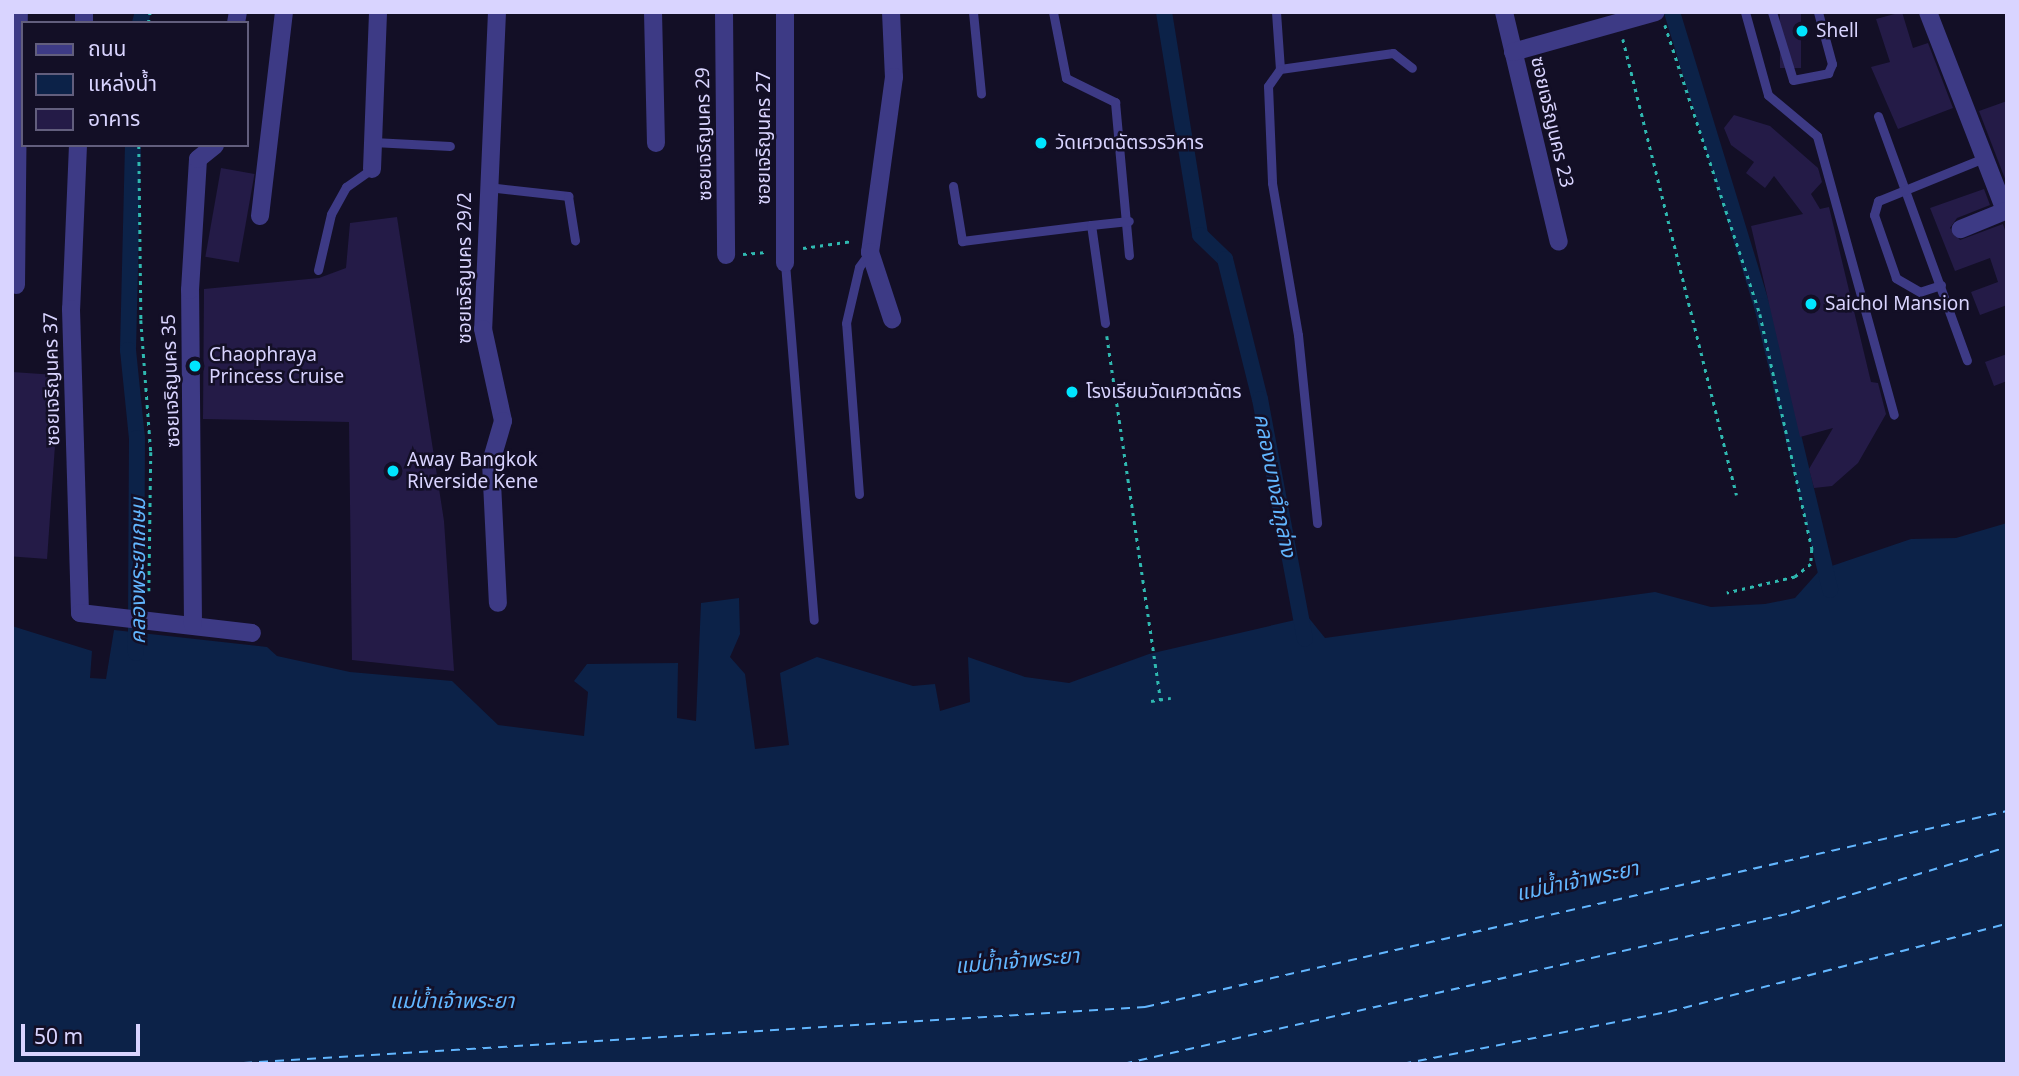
<!DOCTYPE html>
<html>
<head>
<meta charset="utf-8">
<style>
	body { margin:0 }
	#map { position:relative; width:2019px; height:1076px; overflow:hidden; background:#130f26; font-family:"Noto Sans","Noto Sans Thai",sans-serif }
	div>[style] { position:absolute }
	[style*='--x'] { left:calc(var(--x)*1px); top:calc(var(--y)*1px); width:calc(var(--w)*1px); rotate:calc(var(--a)*1deg) }
	.water>* { inset:0; background:#0c2248 }
	.canal>* { height:16px; margin:-8px; padding:0 8px; transform-origin:8px; border-radius:8px; background:#0c2248 }
	.ferry>* { height:2px; margin-top:-1px; transform-origin:0; background:repeating-linear-gradient(90deg,#62b6ff 0 9px,transparent 0 16px) }
	.building>* { inset:0; background:#241b47; transform-origin:0 0 }
	.path>* { height:2.5px; margin-top:-1.25px; transform-origin:0; background:repeating-linear-gradient(90deg,#2fb8b0 0 3.5px,transparent 0 8.5px) }
	.service>* { height:9px; margin:-4.5px; padding:0 4.5px; transform-origin:4.5px; border-radius:4.5px; background:#3d3a85 }
	.minor>* { height:18px; margin:-9px; padding:0 9px; transform-origin:9px; border-radius:9px; background:#3d3a85 }
	.dots>* { width:19px; height:19px; translate:-50% -50%; box-sizing:border-box; border:4px solid #130f26; border-radius:50% }
	span { translate:-50% -50%; white-space:nowrap; text-align:center; line-height:1.15; -webkit-text-stroke:5px #130f26; paint-order:stroke }
	.poi-label { font-size:19px; color:#d9d4ff }
	.left { translate:0 -50%; text-align:left }
	.street-label { font-size:19px; color:#d9d4ff }
	.water-label { font-size:21px; color:#62b6ff; font-style:italic }
	.frame { position:absolute; inset:0; border:14px solid #d9d4ff; pointer-events:none }
	.legend { position:absolute; left:21px; top:21px; width:228px; height:126px; box-sizing:border-box; background:#130f26; border:2px solid #625e7d; margin:0; padding:9px 12px; list-style:none; font-size:21px; color:#d9d4ff }
	.legend li { display:flex; align-items:center; gap:14px; height:35px }
	.legend b { width:35px; border:2px solid #625e7d }
	.scale { position:absolute; left:21px; top:1024px; width:119px; height:32px; box-sizing:border-box; border:4px solid #d9d4ff; border-top:0; padding-left:9px; font-size:21px; line-height:24px; white-space:nowrap; color:#d9d4ff; -webkit-text-stroke:5px #130f26; paint-order:stroke }
</style>
</head>
<body>
<div id="map">
	<div class="water">
		<div style="clip-path:polygon(2007px 523px,2007px 1064px,12px 1064px,12px 626px,92px 651px,90px 678px,106px 679px,114px 630px,267px 647px,277px 656px,350px 672px,452px 681px,498px 725px,584px 736px,588px 692px,574px 681px,587px 664px,678px 663px,677px 718px,696px 721px,701px 603px,739px 598px,740px 634px,730px 657px,745px 674px,755px 749px,789px 745px,780px 673px,817px 657px,913px 686px,935px 684px,940px 711px,970px 702px,968px 657px,1025px 677px,1069px 683px,1149px 654px,1308px 617px,1325px 638px,1655px 592px,1711px 607px,1765px 604px,1795px 598px,1820px 570px,1911px 539px,1956px 538px)"></div>
	</div>
	<div class="canal">
		<div style="--x:1164;--y:12;--w:226;--a:80.8"></div>
		<div style="--x:1200;--y:235;--w:35;--a:44"></div>
		<div style="--x:1225;--y:259;--w:144;--a:76"></div>
		<div style="--x:1260;--y:399;--w:244;--a:79.4"></div>
		<div style="--x:1672;--y:12;--w:307;--a:73"></div>
		<div style="--x:1762;--y:306;--w:292;--a:76.5"></div>
		<div style="--x:140;--y:23;--w:11;--a:-75"></div>
		<div style="--x:133;--y:145;--w:205;--a:91.4"></div>
		<div style="--x:128;--y:350;--w:88;--a:84.2"></div>
		<div style="--x:137;--y:438;--w:215;--a:90.3"></div>
	</div>
	<div class="ferry">
		<div style="--x:227;--y:1064;--w:920;--a:-3.55"></div>
		<div style="--x:1145;--y:1007;--w:884;--a:-12.81"></div>
		<div style="--x:1123;--y:1064;--w:685;--a:-12.74"></div>
		<div style="--x:1791;--y:913;--w:226;--a:-17"></div>
		<div style="--x:1402;--y:1064;--w:271;--a:-11.1"></div>
		<div style="--x:1668;--y:1012;--w:350;--a:-14.6"></div>
	</div>
	<div class="building">
		<div style="left:1780px;top:12px;width:21px;height:56px"></div>
		<div style="clip-path:polygon(1902px 12px,1913px 48px,1928px 43px,1953px 108px,1898px 129px,1871px 67px,1890px 62px,1876px 19px)"></div>
		<div style="clip-path:polygon(2007px 101px,2007px 184px,1979px 111px)"></div>
		<div style="clip-path:polygon(1734px 115px,1770px 126px,1818px 168px,1822px 182px,1811px 194px,1820px 209px,1829px 207px,1871px 382px,1878px 383px,1886px 414px,1858px 463px,1832px 486px,1814px 488px,1809px 469px,1833px 428px,1800px 437px,1751px 226px,1803px 214px,1774px 176px,1765px 188px,1746px 173px,1754px 162px,1731px 145px,1724px 128px)"></div>
		<div style="left:221px;top:168px;width:34px;height:90px;rotate:10deg"></div>
		<div style="clip-path:polygon(1984px 189px,1990px 205px,1957px 218px,1950px 228px,1960px 240px,2003px 224px,2007px 236px,2007px 305px,1980px 315px,1971px 292px,1998px 282px,1990px 258px,1955px 271px,1930px 208px)"></div>
		<div style="clip-path:polygon(397px 217px,444px 521px,454px 671px,352px 660px,349px 422px,203px 419px,204px 289px,319px 278px,346px 268px,350px 223px)"></div>
		<div style="clip-path:polygon(2007px 354px,2007px 381px,1994px 386px,1985px 362px)"></div>
		<div style="left:12px;top:372px;width:48px;height:184px;rotate:4deg"></div>
	</div>
	<div class="path">
		<div style="--x:148;--y:23;--w:11;--a:-80"></div>
		<div style="--x:1665;--y:25;--w:304;--a:71.8"></div>
		<div style="--x:1760;--y:314;--w:241;--a:77.5"></div>
		<div style="--x:1812;--y:549;--w:15;--a:94"></div>
		<div style="--x:1811;--y:564;--w:21;--a:141"></div>
		<div style="--x:1795;--y:577;--w:70;--a:166.8"></div>
		<div style="--x:1623;--y:39;--w:470;--a:76"></div>
		<div style="--x:139;--y:145;--w:175;--a:89.3"></div>
		<div style="--x:141;--y:320;--w:132;--a:85.7"></div>
		<div style="--x:151;--y:452;--w:139;--a:90.8"></div>
		<div style="--x:803;--y:248;--w:50;--a:-8"></div>
		<div style="--x:743;--y:254;--w:25;--a:-5"></div>
		<div style="--x:1107;--y:336;--w:368;--a:81.6"></div>
		<div style="--x:1151;--y:701;--w:20;--a:-9"></div>
	</div>
	<div class="service">
		<div style="--x:973;--y:12;--w:82;--a:84.4"></div>
		<div style="--x:1053;--y:12;--w:67;--a:78.9"></div>
		<div style="--x:1066;--y:78;--w:55;--a:26.1"></div>
		<div style="--x:1115;--y:102;--w:154;--a:84.8"></div>
		<div style="--x:1276;--y:12;--w:57;--a:86"></div>
		<div style="--x:1280;--y:69;--w:114;--a:-8.1"></div>
		<div style="--x:1393;--y:53;--w:24;--a:38"></div>
		<div style="--x:1745;--y:12;--w:86;--a:74.5"></div>
		<div style="--x:1768;--y:95;--w:64;--a:39.9"></div>
		<div style="--x:1817;--y:136;--w:289;--a:74.6"></div>
		<div style="--x:1772;--y:12;--w:71;--a:72.8"></div>
		<div style="--x:1793;--y:80;--w:36;--a:-11"></div>
		<div style="--x:1828;--y:73;--w:10;--a:-66"></div>
		<div style="--x:1832;--y:64;--w:54;--a:-105.1"></div>
		<div style="--x:1280;--y:69;--w:21;--a:125"></div>
		<div style="--x:1268;--y:86;--w:97;--a:87.6"></div>
		<div style="--x:1272;--y:183;--w:154;--a:80.3"></div>
		<div style="--x:1298;--y:335;--w:189;--a:84.2"></div>
		<div style="--x:1878;--y:116;--w:260;--a:70"></div>
		<div style="--x:373;--y:142;--w:77;--a:3"></div>
		<div style="--x:953;--y:186;--w:56;--a:80.7"></div>
		<div style="--x:962;--y:241;--w:130;--a:-7.1"></div>
		<div style="--x:488;--y:187;--w:81;--a:6.4"></div>
		<div style="--x:568;--y:196;--w:45;--a:81"></div>
		<div style="--x:785;--y:263;--w:358;--a:85.4"></div>
		<div style="--x:318;--y:270;--w:57;--a:-76.9"></div>
		<div style="--x:331;--y:214;--w:31;--a:-61"></div>
		<div style="--x:346;--y:187;--w:32;--a:-35"></div>
		<div style="--x:1941;--y:285;--w:22;--a:162"></div>
		<div style="--x:1920;--y:292;--w:28;--a:-150"></div>
		<div style="--x:1896;--y:278;--w:67;--a:-109.2"></div>
		<div style="--x:1874;--y:215;--w:15;--a:-74"></div>
		<div style="--x:1878;--y:201;--w:114;--a:-22.1"></div>
		<div style="--x:1105;--y:323;--w:99;--a:-98.1"></div>
		<div style="--x:1091;--y:225;--w:38;--a:-6"></div>
		<div style="--x:859;--y:494;--w:171;--a:-94.3"></div>
		<div style="--x:846;--y:323;--w:57;--a:-76.9"></div>
		<div style="--x:859;--y:267;--w:19;--a:-54"></div>
	</div>
	<div class="minor">
		<div style="--x:497;--y:12;--w:317;--a:92.5"></div>
		<div style="--x:483;--y:329;--w:94;--a:77.7"></div>
		<div style="--x:503;--y:421;--w:43;--a:106.3"></div>
		<div style="--x:491;--y:462;--w:141;--a:87.2"></div>
		<div style="--x:653;--y:12;--w:131;--a:88.7"></div>
		<div style="--x:724;--y:12;--w:243;--a:89.5"></div>
		<div style="--x:891;--y:12;--w:65;--a:87.4"></div>
		<div style="--x:894;--y:77;--w:177;--a:97.8"></div>
		<div style="--x:870;--y:252;--w:71;--a:71.8"></div>
		<div style="--x:1504;--y:12;--w:236;--a:76.6"></div>
		<div style="--x:1928;--y:12;--w:213;--a:68.8"></div>
		<div style="--x:2005;--y:211;--w:48;--a:157.8"></div>
		<div style="--x:84;--y:23;--w:11;--a:-90"></div>
		<div style="--x:236;--y:23;--w:11;--a:-80"></div>
		<div style="--x:1513;--y:52;--w:148;--a:-15.6"></div>
		<div style="--x:78;--y:145;--w:164;--a:92.4"></div>
		<div style="--x:71;--y:309;--w:304;--a:88.3"></div>
		<div style="--x:80;--y:613;--w:173;--a:6.6"></div>
		<div style="--x:372;--y:169;--w:157;--a:-87.8"></div>
		<div style="--x:260;--y:216;--w:205;--a:-83.3"></div>
		<div style="--x:785;--y:263;--w:251;--a:-90"></div>
		<div style="--x:16;--y:285;--w:273;--a:-89.4"></div>
		<div style="--x:193;--y:625;--w:335;--a:-90.5"></div>
		<div style="--x:190;--y:290;--w:131;--a:-86.5"></div>
		<div style="--x:198;--y:159;--w:22;--a:-39"></div>
	</div>
	<div class="dots">
		<div style="left:1802px;top:31px;background:#00e5ff"></div>
		<div style="left:1041px;top:143px;background:#00e5ff"></div>
		<div style="left:1811px;top:304px;background:#00e5ff"></div>
		<div style="left:195px;top:366px;background:#00e5ff"></div>
		<div style="left:1072px;top:392px;background:#00e5ff"></div>
		<div style="left:393px;top:471px;background:#00e5ff"></div>
	</div>
	<div class="poi-label">
		<span class="left" style="left:1816px;top:31px">Shell</span>
		<span class="left" style="left:1055px;top:143px">วัดเศวตฉัตรวรวิหาร</span>
		<span class="left" style="left:1825px;top:304px">Saichol Mansion</span>
		<span class="left" style="left:209px;top:366px">Chaophraya<br>Princess Cruise</span>
		<span class="left" style="left:1086px;top:392px">โรงเรียนวัดเศวตฉัตร</span>
		<span class="left" style="left:407px;top:471px">Away Bangkok<br>Riverside Kene</span>
	</div>
	<div class="street-label">
		<span style="left:1552px;top:122px;rotate:77deg">ซอยเจริญนคร 23</span>
		<span style="left:704px;top:134px;rotate:-91deg">ซอยเจริญนคร 29</span>
		<span style="left:764px;top:138px;rotate:-90deg">ซอยเจริญนคร 27</span>
		<span style="left:465px;top:268px;rotate:-90deg">ซอยเจริญนคร 29/2</span>
		<span style="left:52px;top:379px;rotate:-91deg">ซอยเจริญนคร 37</span>
		<span style="left:171px;top:381px;rotate:-92deg">ซอยเจริญนคร 35</span>
	</div>
	<div class="water-label">
		<span style="left:1276px;top:485px;rotate:79deg">คลองบางลำภูล่าง</span>
		<span style="left:137px;top:571px;rotate:-90deg">คลองพระยาเกษม</span>
		<span style="left:1577px;top:880px;rotate:-12deg">แม่น้ำเจ้าพระยา</span>
		<span style="left:1017px;top:960px;rotate:-5deg">แม่น้ำเจ้าพระยา</span>
		<span style="left:452px;top:1000px">แม่น้ำเจ้าพระยา</span>
	</div>
	<div class="frame"></div>
	<ul class="legend">
	<li><b style="height:9px;background:#3d3a85"></b>ถนน</li>
	<li><b style="height:19px;background:#0c2248"></b>แหล่งน้ำ</li>
	<li><b style="height:19px;background:#241b47"></b>อาคาร</li>
	</ul>
	<div class="scale">50 m</div>
</div>
</body>
</html>
